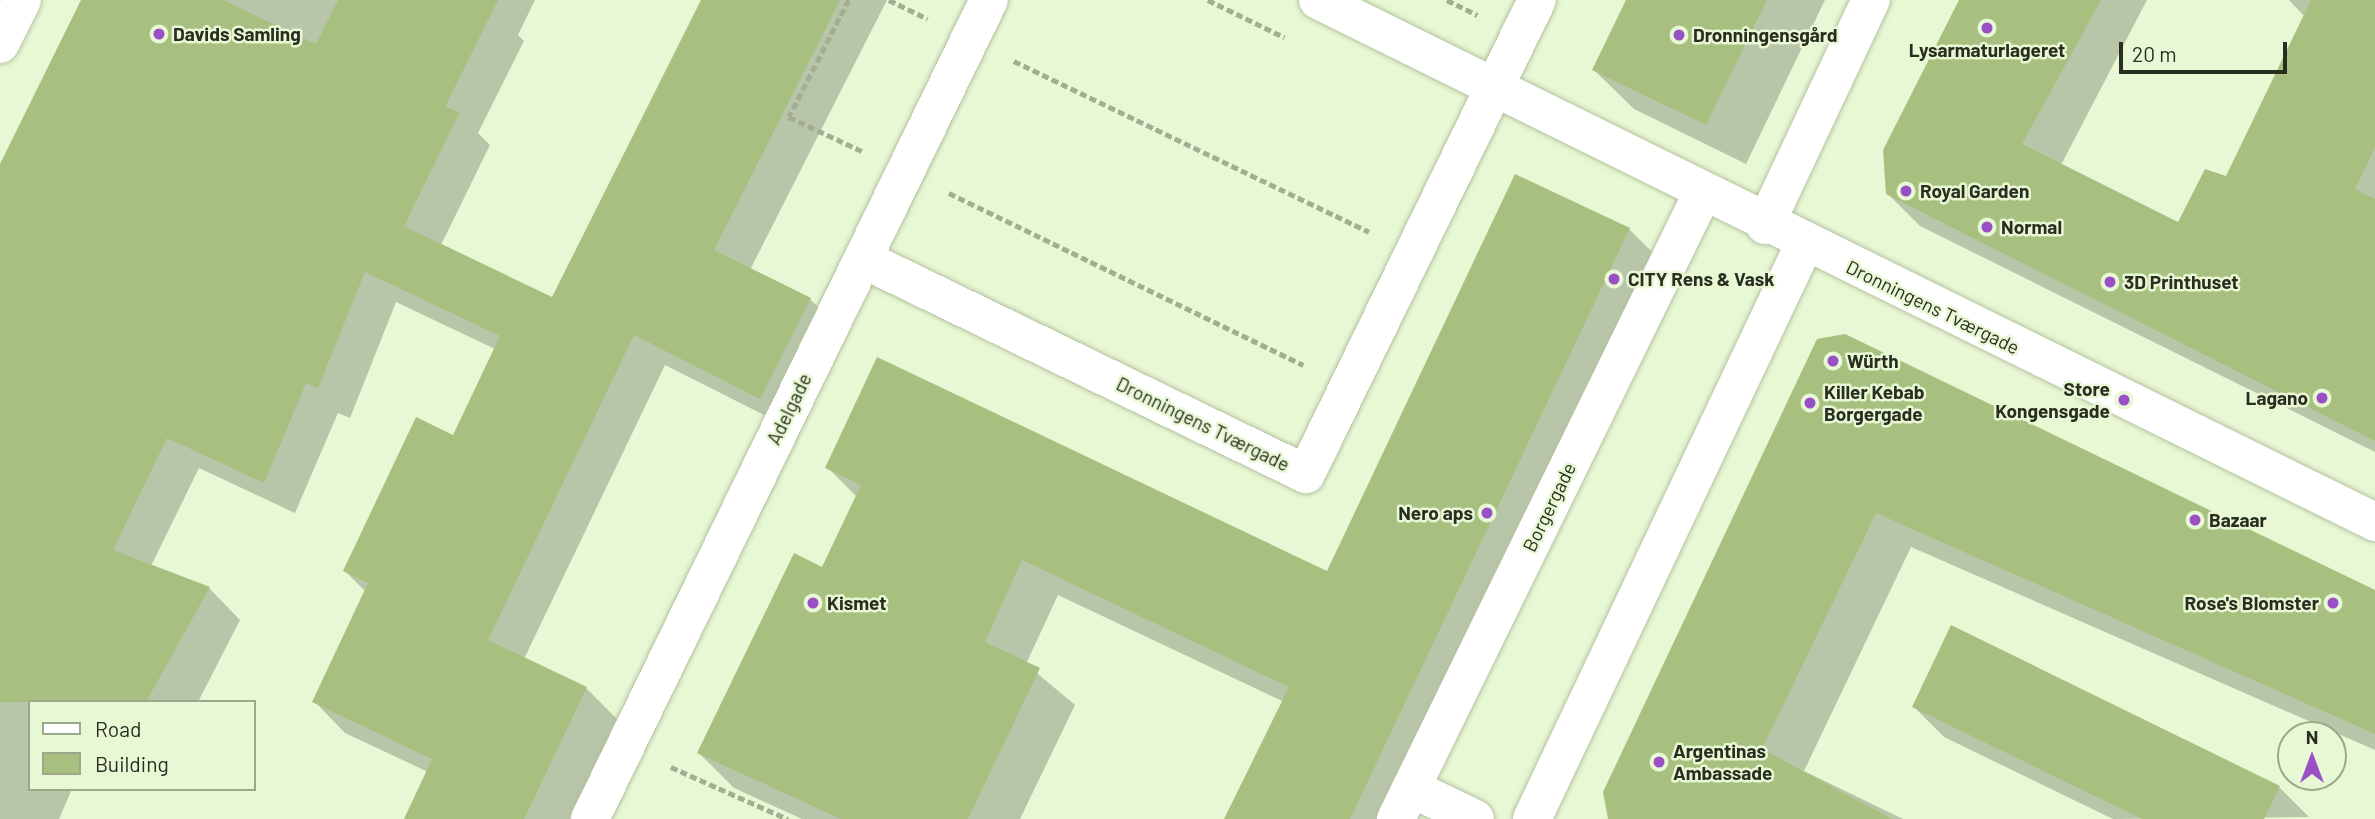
<!DOCTYPE html>
<html>
<head>
<meta charset="utf-8">
<style>
	body { margin:0 }
	#map { position:relative; width:2375px; height:819px; overflow:hidden; background:#e8f7d4; font-family:Barlow,sans-serif }
	div>[style] { position:absolute }
	[style*='--x'] { left:calc(var(--x)*1px); top:calc(var(--y)*1px); width:calc(var(--w)*1px); rotate:calc(var(--a)*1deg) }
	.shadow>* { inset:0; background:#0003 }
	.building>* { inset:0; background:#a7c080 }
	.path>* { height:4.5px; margin-top:-2.25px; transform-origin:0; background:repeating-linear-gradient(90deg,#a2ad92 0 7px,transparent 0 10.5px) }
	.roads { filter:drop-shadow(0 0 2px #b4c2a0) drop-shadow(0 0 2px #b4c2a0) }
	.minor>* { height:38px; margin:-19px; padding:0 19px; transform-origin:19px; border-radius:19px; background:#fff }
	.dots>* { width:19px; height:19px; translate:-50% -50%; box-sizing:border-box; border:4px solid #e8f7d4; border-radius:50% }
	span { translate:-50% -50%; white-space:nowrap; text-align:center; line-height:1.15; -webkit-text-stroke:5px #e8f7d4; paint-order:stroke }
	.poi-label { font-size:19px; color:#292e21; font-weight:700 }
	.left { translate:0 -50%; text-align:left }
	.right { translate:-100% -50%; text-align:right }
	.street-label { font-size:19px; color:#292e21 }
	.legend { position:absolute; left:28px; top:700px; width:228px; height:91px; box-sizing:border-box; background:#e8f7d4; border:2px solid #9ca78c; margin:0; padding:9px 12px; list-style:none; font-size:21px; color:#292e21 }
	.legend li { display:flex; align-items:center; gap:14px; height:35px }
	.legend b { width:35px; border:2px solid #9ca78c }
	.north { position:absolute; left:2277px; top:721px; width:70px; height:70px; box-sizing:border-box; background:#e8f7d4; border:2px solid #9ca78c; border-radius:50%; rotate:0deg; font-size:19px; font-weight:700; line-height:28px; text-align:center; color:#292e21 }
	.north::after { content:''; display:block; margin:auto; width:24px; height:32px; background:#9850c4; clip-path:polygon(50% 0,100% 100%,50% 72%,0 100%) }
	.scale { position:absolute; left:2119px; top:42px; width:168px; height:32px; box-sizing:border-box; border:4px solid #292e21; border-top:0; padding-left:9px; font-size:21px; line-height:24px; white-space:nowrap; color:#292e21; -webkit-text-stroke:5px #e8f7d4; paint-order:stroke }
</style>
</head>
<body>
<div id="map">
	<div class="shadow">
		<div style="clip-path:polygon(84px 0,535px 0,518px 35px,524px 41px,478px 133px,490px 145px,441px 245px,553px 299px,703px 0,887px 0,750px 270px,810px 299px,841px 330px,792px 429px,665px 365px,524px 659px,586px 688px,617px 719px,570px 819px,406px 819px,428px 772px,345px 733px,314px 701px,366px 592px,345px 571px,454px 437px,495px 349px,396px 302px,350px 418px,338px 413px,295px 513px,199px 468px,151px 566px,209px 588px,240px 620px,198px 702px,30px 702px,30px 789px,72px 789px,59px 819px,0 819px,0 175px)"></div>
		<div style="clip-path:polygon(1628px 0,1825px 0,1746px 164px,1634px 109px,1594px 70px)"></div>
		<div style="clip-path:polygon(1961px 0,2147px 0,2061px 165px,2179px 225px,2227px 178px,2305px 17px,2289px 0,2375px 0,2375px 452px,1920px 226px,1887px 193px)"></div>
		<div style="clip-path:polygon(1629px 229px,1665px 265px,1403px 819px,1226px 819px,1284px 702px,1058px 595px,1026px 664px,1075px 705px,1020px 819px,802px 819px,734px 788px,699px 753px,823px 569px,857px 497px,827px 467px,1328px 573px)"></div>
		<div style="clip-path:polygon(1818px 340px,2375px 592px,2375px 750px,1911px 547px,1804px 771px,1903px 819px,1614px 819px)"></div>
		<div style="clip-path:polygon(1914px 707px,2279px 787px,2309px 817px,2113px 819px,1944px 737px)"></div>
	</div>
	<div class="building">
		<div style="clip-path:polygon(81px 0,223px 0,316px 44px,338px 0,498px 0,445px 107px,460px 112px,404px 226px,552px 297px,701px 0,840px 0,714px 250px,811px 298px,760px 399px,634px 335px,488px 640px,587px 687px,524px 819px,404px 819px,432px 759px,312px 702px,368px 583px,343px 571px,416px 417px,453px 435px,500px 336px,365px 272px,318px 388px,306px 383px,264px 483px,167px 438px,113px 550px,210px 587px,146px 702px,0 702px,0 164px)"></div>
		<div style="clip-path:polygon(1626px 0,1767px 0,1706px 125px,1592px 70px)"></div>
		<div style="clip-path:polygon(1959px 0,2101px 0,2022px 144px,2178px 222px,2205px 169px,2226px 176px,2311px 0,2375px 0,2375px 147px,2355px 189px,2375px 199px,2375px 441px,1886px 194px,1883px 150px)"></div>
		<div style="clip-path:polygon(1515px 174px,1630px 228px,1350px 819px,1224px 819px,1289px 687px,1022px 560px,985px 642px,1040px 668px,968px 819px,841px 819px,697px 753px,794px 553px,822px 567px,861px 485px,825px 468px,877px 357px,1327px 571px)"></div>
		<div style="clip-path:polygon(1845px 334px,2375px 590px,2375px 734px,1876px 513px,1762px 749px,1892px 819px,1608px 819px,1603px 792px,1817px 339px)"></div>
		<div style="clip-path:polygon(1951px 625px,2280px 786px,2264px 819px,2142px 819px,1912px 707px)"></div>
	</div>
	<div class="path">
		<div style="--x:849;--y:0;--w:131;--a:117.1"></div>
		<div style="--x:789;--y:117;--w:81;--a:25"></div>
		<div style="--x:889;--y:0;--w:43;--a:26"></div>
		<div style="--x:1208;--y:0;--w:85;--a:26"></div>
		<div style="--x:1447;--y:0;--w:34;--a:26"></div>
		<div style="--x:1014;--y:61;--w:394;--a:25.7"></div>
		<div style="--x:949;--y:193;--w:394;--a:25.9"></div>
		<div style="--x:671;--y:767;--w:128;--a:24"></div>
	</div>
	<div class="roads">
		<div class="minor">
			<div style="--x:1318;--y:0;--w:1179;--a:26.28"></div>
			<div style="--x:0;--y:44;--w:49;--a:-63.4"></div>
			<div style="--x:1765;--y:225;--w:249;--a:-64.8"></div>
			<div style="--x:863;--y:259;--w:492;--a:25.9"></div>
			<div style="--x:1306;--y:474;--w:527;--a:-64.02"></div>
			<div style="--x:1411;--y:788;--w:71;--a:25.8"></div>
			<div style="--x:590;--y:819;--w:911;--a:-64.03"></div>
			<div style="--x:1396;--y:819;--w:696;--a:-63.91"></div>
			<div style="--x:1532;--y:819;--w:635;--a:-64.65"></div>
		</div>
	</div>
	<div class="dots">
		<div style="left:1987px;top:28px;background:#9850c4"></div>
		<div style="left:159px;top:34px;background:#9850c4"></div>
		<div style="left:1679px;top:35px;background:#9850c4"></div>
		<div style="left:1906px;top:191px;background:#9850c4"></div>
		<div style="left:1987px;top:227px;background:#9850c4"></div>
		<div style="left:1614px;top:279px;background:#9850c4"></div>
		<div style="left:2110px;top:282px;background:#9850c4"></div>
		<div style="left:1833px;top:361px;background:#9850c4"></div>
		<div style="left:2322px;top:398px;background:#9850c4"></div>
		<div style="left:2124px;top:400px;background:#9850c4"></div>
		<div style="left:1810px;top:403px;background:#9850c4"></div>
		<div style="left:1487px;top:513px;background:#9850c4"></div>
		<div style="left:2195px;top:520px;background:#9850c4"></div>
		<div style="left:813px;top:603px;background:#9850c4"></div>
		<div style="left:2333px;top:603px;background:#9850c4"></div>
		<div style="left:1659px;top:762px;background:#9850c4"></div>
	</div>
	<div class="poi-label">
		<span class="left" style="left:173px;top:34px">Davids Samling</span>
		<span class="left" style="left:1693px;top:35px">Dronningensgård</span>
		<span style="left:1987px;top:50px">Lysarmaturlageret</span>
		<span class="left" style="left:1920px;top:191px">Royal Garden</span>
		<span class="left" style="left:2001px;top:227px">Normal</span>
		<span class="left" style="left:1628px;top:279px">CITY Rens &amp; Vask</span>
		<span class="left" style="left:2124px;top:282px">3D Printhuset</span>
		<span class="left" style="left:1847px;top:361px">Würth</span>
		<span class="right" style="left:2110px;top:400px">Store<br>Kongensgade</span>
		<span class="left" style="left:1824px;top:403px">Killer Kebab<br>Borgergade</span>
		<span class="right" style="left:2308px;top:398px">Lagano</span>
		<span class="right" style="left:1473px;top:513px">Nero aps</span>
		<span class="left" style="left:2209px;top:520px">Bazaar</span>
		<span class="left" style="left:827px;top:603px">Kismet</span>
		<span class="right" style="left:2319px;top:603px">Rose's Blomster</span>
		<span class="left" style="left:1673px;top:762px">Argentinas<br>Ambassade</span>
	</div>
	<div class="street-label">
		<span style="left:1933px;top:307px;rotate:26deg">Dronningens Tværgade</span>
		<span style="left:789px;top:409px;rotate:-64deg">Adelgade</span>
		<span style="left:1203px;top:424px;rotate:26deg">Dronningens Tværgade</span>
		<span style="left:1549px;top:507px;rotate:-64deg">Borgergade</span>
	</div>
	<ul class="legend">
	<li><b style="height:9px;background:#fff"></b>Road</li>
	<li><b style="height:19px;background:#a7c080"></b>Building</li>
	</ul>
	<div class="north">N</div>
	<div class="scale">20 m</div>
</div>
</body>
</html>
